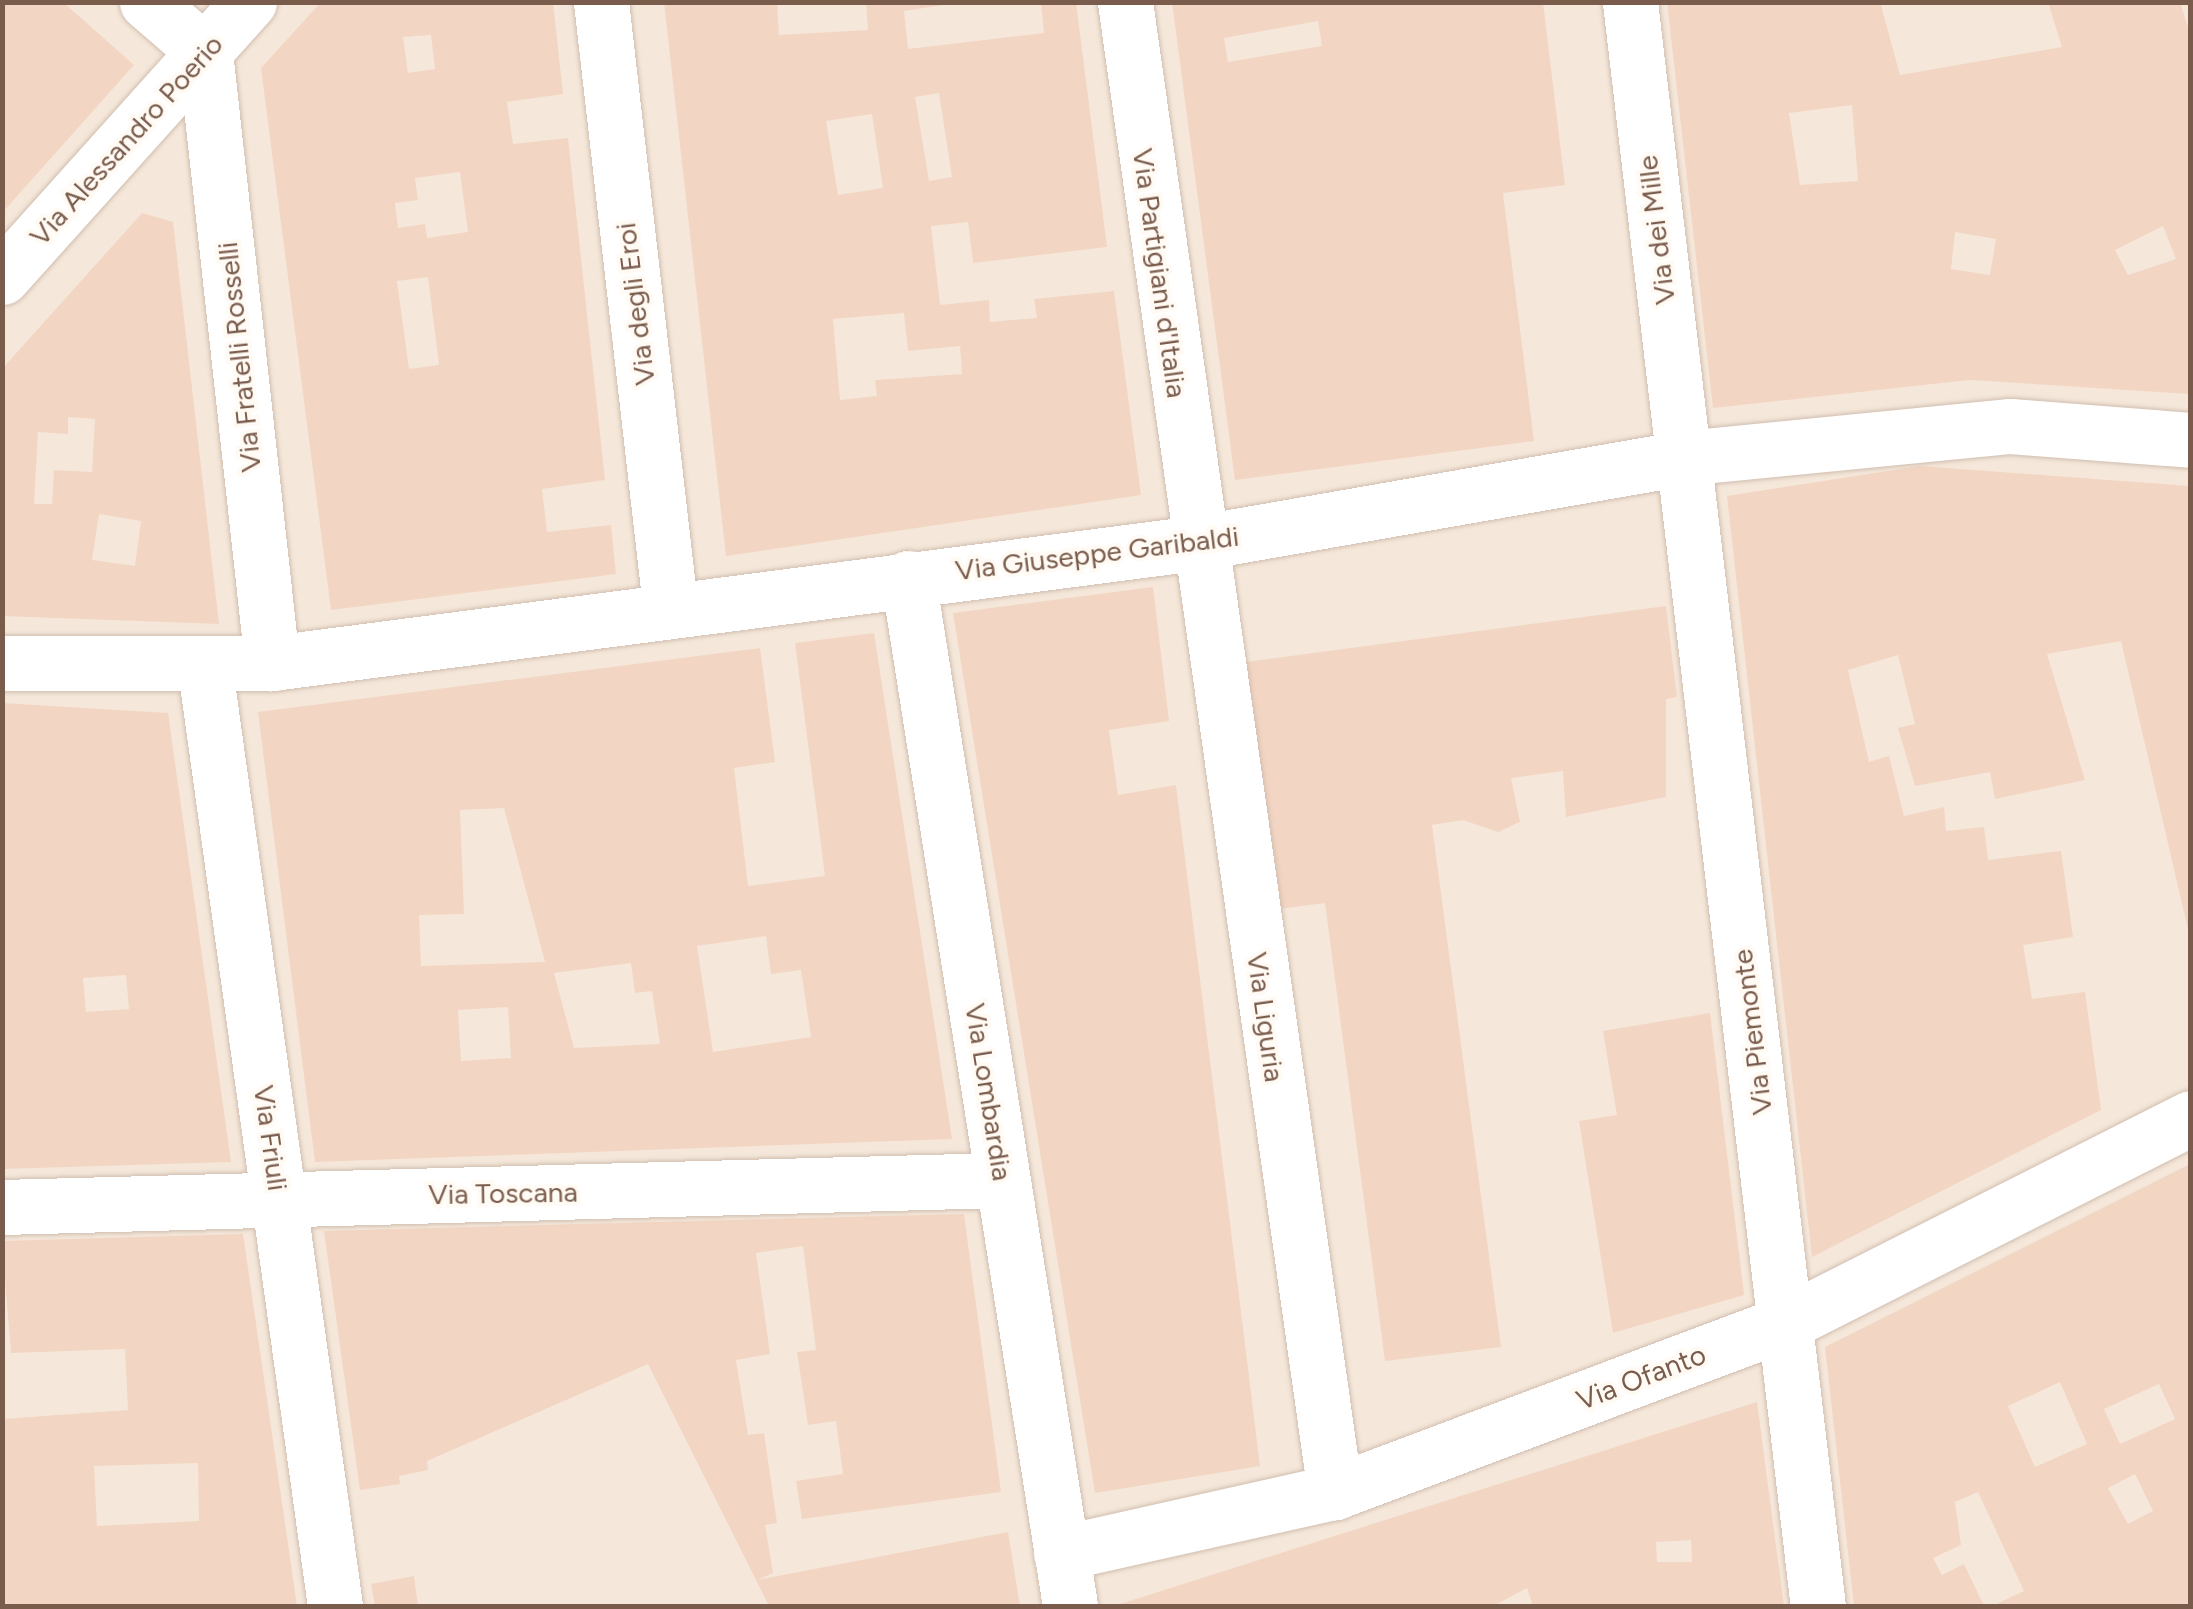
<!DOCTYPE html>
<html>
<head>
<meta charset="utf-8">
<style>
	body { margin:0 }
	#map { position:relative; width:2193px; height:1609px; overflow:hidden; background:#fdf6ec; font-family:Figtree,sans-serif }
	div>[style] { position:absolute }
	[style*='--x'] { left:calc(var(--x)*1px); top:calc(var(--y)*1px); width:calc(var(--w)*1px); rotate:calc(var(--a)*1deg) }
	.residential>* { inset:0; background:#f5e8da; transform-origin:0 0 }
	.building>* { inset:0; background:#f3d5c3 }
	.roads { filter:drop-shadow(0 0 2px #d1beb0) drop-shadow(0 0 2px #d1beb0) }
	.minor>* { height:55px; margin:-27.5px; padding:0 27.5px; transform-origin:27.5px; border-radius:27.5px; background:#fff }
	span { translate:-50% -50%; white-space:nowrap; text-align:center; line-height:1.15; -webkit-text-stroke:8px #fffaf3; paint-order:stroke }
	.street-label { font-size:28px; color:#7a5c4d }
	.frame { position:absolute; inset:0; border:5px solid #7a5c4d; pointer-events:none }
</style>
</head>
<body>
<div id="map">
	<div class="residential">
		<div style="left:3px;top:3px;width:2187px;height:1603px"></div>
	</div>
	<div class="building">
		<div style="clip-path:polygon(2px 2px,63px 2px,134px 65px,2px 213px)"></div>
		<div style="clip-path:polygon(evenodd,321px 2px,553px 2px,563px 94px,507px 102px,513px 144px,568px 138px,605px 480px,542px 489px,547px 532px,611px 525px,616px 574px,331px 610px,261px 68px,321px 2px,431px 35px,435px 69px,408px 73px,403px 37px,431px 35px,321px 2px,460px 172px,468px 232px,427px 238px,425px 224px,398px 228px,395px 203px,418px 200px,415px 178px,460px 172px,321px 2px,428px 277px,439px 365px,409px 369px,397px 281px,428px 277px)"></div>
		<div style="clip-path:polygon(evenodd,664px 2px,777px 2px,779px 35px,868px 30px,866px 2px,963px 2px,904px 11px,908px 49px,1044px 33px,1041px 2px,1076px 2px,1107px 247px,973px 263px,968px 222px,931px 226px,940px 305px,989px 300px,990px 322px,1037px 318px,1034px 299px,1114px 291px,1141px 495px,726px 556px,664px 2px,939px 93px,952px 177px,929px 181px,915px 97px,939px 93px,664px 2px,872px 114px,883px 188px,838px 195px,826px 121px,872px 114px,664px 2px,904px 313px,908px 351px,960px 346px,962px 374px,875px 380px,877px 396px,840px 400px,833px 319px,904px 313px)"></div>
		<div style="clip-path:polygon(evenodd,1172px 2px,1543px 2px,1565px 185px,1503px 193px,1534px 441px,1235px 480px,1172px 2px,1318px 21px,1322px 46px,1228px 62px,1224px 38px,1318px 21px)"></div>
		<div style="clip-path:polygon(evenodd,1667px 2px,1880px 2px,1900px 75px,2062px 47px,2048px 2px,2180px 2px,2190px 34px,2190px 394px,1969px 380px,1713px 408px,1667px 2px,1852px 105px,1858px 181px,1800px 185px,1789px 113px,1852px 105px,1667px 2px,2163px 226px,2176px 259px,2128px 275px,2115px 250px,2163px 226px,1667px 2px,1955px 232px,1996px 239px,1990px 275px,1951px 269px,1955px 232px)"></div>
		<div style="clip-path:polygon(evenodd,142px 213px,173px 222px,219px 624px,2px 616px,2px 369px,142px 213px,68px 417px,95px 419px,92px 472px,54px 470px,52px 504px,34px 504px,38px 432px,68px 434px,68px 417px,142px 213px,99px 514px,141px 521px,135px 566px,92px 560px,99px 514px)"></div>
		<div style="clip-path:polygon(1920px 466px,2190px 486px,2190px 938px,2121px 641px,2047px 654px,2085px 780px,1995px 799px,1990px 772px,1915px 786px,1898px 728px,1915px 724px,1898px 655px,1848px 670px,1869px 762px,1889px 756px,1904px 816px,1944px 807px,1946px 831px,1984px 827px,1988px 860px,2061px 851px,2073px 937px,2023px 945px,2032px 999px,2085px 992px,2101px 1110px,1812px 1257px,1727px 496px)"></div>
		<div style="clip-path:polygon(1153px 587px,1169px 721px,1109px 730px,1118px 795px,1176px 785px,1260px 1466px,1095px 1493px,953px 613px)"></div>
		<div style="clip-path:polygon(1666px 606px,1677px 697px,1666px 699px,1666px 797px,1566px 817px,1563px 771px,1511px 778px,1520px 822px,1498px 832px,1463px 820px,1432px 825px,1501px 1347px,1385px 1361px,1325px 903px,1279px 909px,1246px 662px)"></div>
		<div style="clip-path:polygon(evenodd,874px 633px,952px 1139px,315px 1162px,258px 712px,760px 648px,775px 762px,734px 768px,748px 886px,825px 876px,795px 643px,874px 633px,504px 808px,545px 962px,421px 966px,419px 915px,464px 914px,460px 810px,504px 808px,874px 633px,766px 936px,771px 974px,801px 970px,811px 1037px,713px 1052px,697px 946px,766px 936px,874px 633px,631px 963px,635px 993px,652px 991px,660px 1044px,574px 1048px,554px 973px,631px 963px,874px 633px,508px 1007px,511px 1058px,461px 1061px,458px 1010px,508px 1007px)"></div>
		<div style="clip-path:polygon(evenodd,2px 703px,168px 713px,231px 1162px,2px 1169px,2px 703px,126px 975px,129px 1009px,86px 1012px,83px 978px,126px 975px)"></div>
		<div style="clip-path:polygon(1710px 1013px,1744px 1295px,1613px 1333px,1579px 1121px,1617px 1115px,1603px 1031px)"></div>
		<div style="clip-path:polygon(evenodd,2190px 1164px,2190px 1606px,1992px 1606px,2024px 1591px,1978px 1492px,1955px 1502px,1961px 1545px,1933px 1558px,1942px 1575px,1964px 1564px,1984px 1606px,1854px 1606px,1825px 1347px,2190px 1164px,2060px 1382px,2087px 1444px,2035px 1467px,2008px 1406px,2060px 1382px,2190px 1164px,2159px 1384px,2175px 1419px,2120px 1444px,2104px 1409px,2159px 1384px,2190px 1164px,2135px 1474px,2153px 1511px,2128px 1524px,2108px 1488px,2135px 1474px)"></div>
		<div style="clip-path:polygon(964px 1214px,1001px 1492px,802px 1519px,796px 1481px,843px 1474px,836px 1421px,808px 1425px,797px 1352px,816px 1350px,803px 1246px,756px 1253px,770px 1354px,736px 1360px,748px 1435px,764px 1433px,777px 1523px,765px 1525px,773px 1573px,757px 1580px,1008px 1532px,1020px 1606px,769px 1606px,648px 1364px,427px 1461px,428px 1470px,399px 1476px,400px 1484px,360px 1490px,324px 1231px)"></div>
		<div style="clip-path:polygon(evenodd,243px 1234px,297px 1606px,2px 1606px,2px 1419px,128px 1410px,125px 1349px,11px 1353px,2px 1241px,243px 1234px,198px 1463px,199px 1521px,97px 1526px,94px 1466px,198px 1463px)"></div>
		<div style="clip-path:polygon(evenodd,1757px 1402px,1784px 1606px,1533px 1606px,1527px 1588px,1493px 1606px,1114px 1606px,1757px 1402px,1691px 1540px,1692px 1562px,1657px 1562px,1656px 1542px,1691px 1540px)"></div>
		<div style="clip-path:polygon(414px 1576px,418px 1606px,375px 1606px,371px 1584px)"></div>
	</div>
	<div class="roads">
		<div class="minor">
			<div style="--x:147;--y:2;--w:77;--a:40.8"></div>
			<div style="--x:205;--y:52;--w:615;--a:83.74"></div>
			<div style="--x:601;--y:2;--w:608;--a:83.48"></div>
			<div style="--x:1125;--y:2;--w:1505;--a:81.98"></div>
			<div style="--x:1630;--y:2;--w:1615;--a:83.32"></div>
			<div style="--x:2;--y:277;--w:370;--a:-48.1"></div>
			<div style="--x:908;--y:578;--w:1041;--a:81.04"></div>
			<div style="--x:2;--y:663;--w:270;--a:0"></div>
			<div style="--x:272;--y:663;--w:932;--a:-7.4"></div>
			<div style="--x:1196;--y:543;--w:494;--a:-9.9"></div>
			<div style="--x:1683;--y:458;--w:329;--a:-5.6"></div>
			<div style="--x:2010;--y:426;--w:181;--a:4.4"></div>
			<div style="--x:205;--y:669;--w:946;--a:82.1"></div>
			<div style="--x:2;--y:1207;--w:1001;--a:-1.55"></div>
			<div style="--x:1061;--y:1553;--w:281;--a:-12.6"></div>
			<div style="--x:1335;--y:1492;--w:483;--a:-20.6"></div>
			<div style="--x:1787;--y:1322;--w:452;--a:-26.8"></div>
		</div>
	</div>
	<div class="street-label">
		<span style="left:126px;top:140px;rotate:-48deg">Via Alessandro Poerio</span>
		<span style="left:1656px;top:230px;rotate:-97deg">Via dei Mille</span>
		<span style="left:1160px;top:273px;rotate:82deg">Via Partigiani d'Italia</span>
		<span style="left:635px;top:304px;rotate:-97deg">Via degli Eroi</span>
		<span style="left:239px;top:357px;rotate:-96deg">Via Fratelli Rosselli</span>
		<span style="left:1097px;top:553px;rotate:-7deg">Via Giuseppe Garibaldi</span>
		<span style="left:1266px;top:1017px;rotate:82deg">Via Liguria</span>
		<span style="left:1752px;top:1032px;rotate:-97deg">Via Piemonte</span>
		<span style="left:989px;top:1092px;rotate:81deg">Via Lombardia</span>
		<span style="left:271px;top:1138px;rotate:82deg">Via Friuli</span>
		<span style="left:503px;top:1193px;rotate:-1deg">Via Toscana</span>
		<span style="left:1641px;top:1377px;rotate:-21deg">Via Ofanto</span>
	</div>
	<div class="frame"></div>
</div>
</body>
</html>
